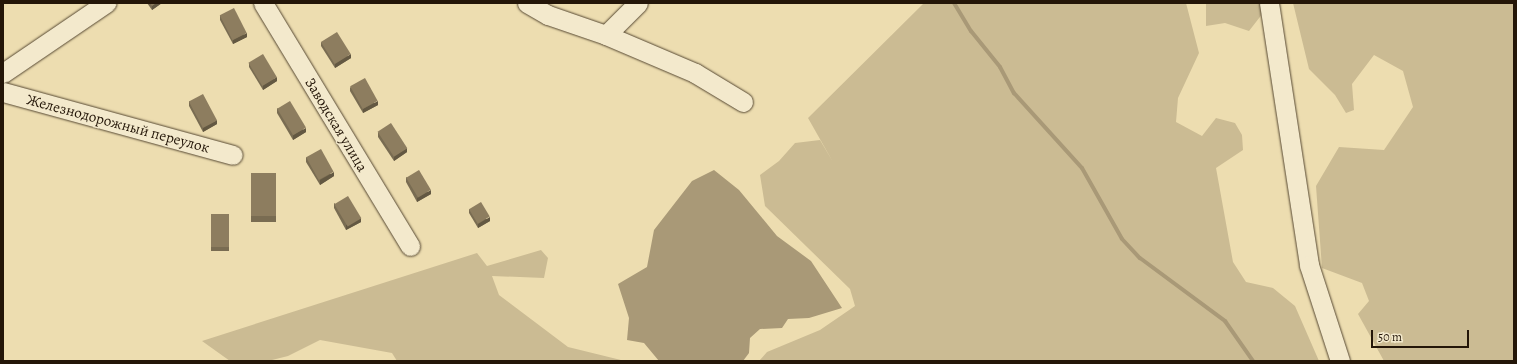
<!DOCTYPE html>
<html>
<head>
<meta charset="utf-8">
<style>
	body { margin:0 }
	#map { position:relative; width:1517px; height:364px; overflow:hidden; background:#edddb0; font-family:Alegreya,serif }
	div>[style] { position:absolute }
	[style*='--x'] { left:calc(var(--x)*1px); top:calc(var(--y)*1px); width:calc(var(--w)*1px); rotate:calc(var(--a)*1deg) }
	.green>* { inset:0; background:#cbbb93 }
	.water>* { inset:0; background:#a99977 }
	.stream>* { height:4px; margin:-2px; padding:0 2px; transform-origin:2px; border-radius:2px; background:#a99977 }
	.roads { filter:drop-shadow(0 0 1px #564832) drop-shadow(0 0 1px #564832) }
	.minor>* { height:19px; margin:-9.5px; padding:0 9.5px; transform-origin:9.5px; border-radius:9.5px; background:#f3e9cc }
	.wall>* { inset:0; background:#796c52; transform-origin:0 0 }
	.shaded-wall>* { inset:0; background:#635842 }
	.building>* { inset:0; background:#8d7d5f; transform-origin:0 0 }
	span { translate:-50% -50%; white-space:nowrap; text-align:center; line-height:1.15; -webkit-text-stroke:3px #f3e9cc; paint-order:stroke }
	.street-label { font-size:15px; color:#241608 }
	.frame { position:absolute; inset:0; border:4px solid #241608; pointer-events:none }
	.scale { position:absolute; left:1371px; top:330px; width:98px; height:18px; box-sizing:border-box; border:2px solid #241608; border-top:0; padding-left:5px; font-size:12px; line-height:14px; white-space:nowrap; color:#241608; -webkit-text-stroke:3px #f3e9cc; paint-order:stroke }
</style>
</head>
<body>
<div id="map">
	<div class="green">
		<div style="clip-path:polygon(924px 3px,1186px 3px,1199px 53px,1178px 98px,1176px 122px,1202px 136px,1216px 118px,1235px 123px,1242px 135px,1243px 150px,1216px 168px,1233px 262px,1246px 282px,1273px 288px,1295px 306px,1319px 361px,759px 361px,767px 352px,820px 330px,855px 306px,850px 289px,765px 206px,760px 175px,779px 161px,795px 143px,820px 140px,833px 162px,808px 118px)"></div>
		<div style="clip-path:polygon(1206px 3px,1262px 3px,1263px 13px,1249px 31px,1225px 23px,1206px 26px)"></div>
		<div style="clip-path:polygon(1293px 3px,1514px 3px,1514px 361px,1384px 361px,1358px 314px,1369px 301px,1362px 283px,1322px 268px,1316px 186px,1339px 147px,1384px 150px,1413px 107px,1403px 71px,1374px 55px,1352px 84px,1354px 110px,1346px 113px,1335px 95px,1309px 69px)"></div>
		<div style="clip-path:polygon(541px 250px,548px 258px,544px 278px,492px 276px,499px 295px,568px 347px,625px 361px,397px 361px,392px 353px,320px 340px,288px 356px,268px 361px,230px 361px,202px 341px,477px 253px,487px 266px)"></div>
	</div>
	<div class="water">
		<div style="clip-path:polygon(714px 170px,739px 190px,777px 236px,811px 261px,842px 308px,809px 318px,788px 319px,782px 328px,760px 329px,750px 338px,749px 353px,743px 361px,659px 361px,644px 343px,627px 340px,629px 318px,618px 284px,647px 267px,654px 230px,692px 181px)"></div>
	</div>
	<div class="stream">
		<div style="--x:954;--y:3;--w:33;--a:59"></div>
		<div style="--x:971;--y:31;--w:46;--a:51.1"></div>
		<div style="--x:1000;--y:67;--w:30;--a:62"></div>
		<div style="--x:1014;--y:93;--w:101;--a:47.8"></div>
		<div style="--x:1082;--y:168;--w:81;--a:60.6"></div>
		<div style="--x:1122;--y:239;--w:26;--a:47"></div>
		<div style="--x:1140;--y:258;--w:106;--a:36.5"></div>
		<div style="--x:1225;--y:321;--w:49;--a:55"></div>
	</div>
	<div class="roads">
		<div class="minor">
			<div style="--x:263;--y:3;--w:284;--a:58.8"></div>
			<div style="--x:527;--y:3;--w:24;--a:30"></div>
			<div style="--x:548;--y:15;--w:61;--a:19"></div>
			<div style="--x:606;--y:35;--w:97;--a:23.1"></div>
			<div style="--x:695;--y:73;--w:56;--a:31.1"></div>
			<div style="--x:1269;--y:3;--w:265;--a:81.3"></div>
			<div style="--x:1309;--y:265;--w:101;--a:72.1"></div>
			<div style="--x:606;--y:35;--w:45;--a:-45"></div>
			<div style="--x:3;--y:73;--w:125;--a:-34.2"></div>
			<div style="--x:3;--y:92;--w:238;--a:15.3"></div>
		</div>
	</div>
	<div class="wall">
		<div style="clip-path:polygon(147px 3px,162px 3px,152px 10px)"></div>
		<div style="clip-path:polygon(220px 15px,247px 37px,233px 44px,220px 20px)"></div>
		<div style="clip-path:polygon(321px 42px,351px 58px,335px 68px,321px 46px)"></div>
		<div style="clip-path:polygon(249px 63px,277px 81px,263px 90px,249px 67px)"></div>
		<div style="clip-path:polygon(350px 87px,378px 105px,363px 113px,350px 91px)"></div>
		<div style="clip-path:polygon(189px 101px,217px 124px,203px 132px,189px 106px)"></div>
		<div style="clip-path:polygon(277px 108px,306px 132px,293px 140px,277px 113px)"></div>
		<div style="clip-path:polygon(378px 132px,407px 152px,394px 161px,378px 137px)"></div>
		<div style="clip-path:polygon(306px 157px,334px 176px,320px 185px,306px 162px)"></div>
		<div style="left:251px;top:173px;width:25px;height:49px"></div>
		<div style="clip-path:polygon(406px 177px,431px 194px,417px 202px,406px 182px)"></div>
		<div style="clip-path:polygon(334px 203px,361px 222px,346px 230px,334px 208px)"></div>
		<div style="clip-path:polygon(469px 209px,490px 221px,478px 228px,469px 213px)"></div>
		<div style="left:211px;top:214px;width:18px;height:37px"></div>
	</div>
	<div class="shaded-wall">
		<div style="clip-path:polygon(156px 3px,162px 3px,152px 10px,152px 6px)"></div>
		<div style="clip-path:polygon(247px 33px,247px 37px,233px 44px,233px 40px)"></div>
		<div style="clip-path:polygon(351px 54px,351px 58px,335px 68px,335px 64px)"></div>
		<div style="clip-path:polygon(277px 77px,277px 81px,263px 90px,263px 85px)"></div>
		<div style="clip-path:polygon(378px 101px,378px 105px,363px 113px,363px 109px)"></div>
		<div style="clip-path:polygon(217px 120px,217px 124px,203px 132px,203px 127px)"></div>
		<div style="clip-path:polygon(306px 128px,306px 132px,293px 140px,293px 135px)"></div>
		<div style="clip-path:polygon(407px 148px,407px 152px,394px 161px,394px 156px)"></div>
		<div style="clip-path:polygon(334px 172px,334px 176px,320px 185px,320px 180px)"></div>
		<div style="clip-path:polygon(431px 190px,431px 194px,417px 202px,417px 198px)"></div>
		<div style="clip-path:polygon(490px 217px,490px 221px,478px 228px,478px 224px)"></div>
		<div style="clip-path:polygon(361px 218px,361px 222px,346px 230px,346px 225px)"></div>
	</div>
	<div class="building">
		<div style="clip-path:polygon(150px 3px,156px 3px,152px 6px)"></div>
		<div style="left:234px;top:8px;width:28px;height:16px;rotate:63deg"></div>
		<div style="left:337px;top:32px;width:26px;height:19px;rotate:58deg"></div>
		<div style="left:263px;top:54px;width:27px;height:17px;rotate:59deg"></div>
		<div style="left:365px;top:78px;width:26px;height:17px;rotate:61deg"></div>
		<div style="left:203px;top:94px;width:30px;height:16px;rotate:62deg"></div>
		<div style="left:290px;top:101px;width:31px;height:15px;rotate:59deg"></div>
		<div style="left:391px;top:123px;width:30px;height:16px;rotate:57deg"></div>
		<div style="left:321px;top:149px;width:26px;height:17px;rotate:61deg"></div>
		<div style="left:419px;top:170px;width:23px;height:15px;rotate:59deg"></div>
		<div style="left:251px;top:173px;width:25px;height:43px"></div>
		<div style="left:348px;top:196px;width:26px;height:16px;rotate:59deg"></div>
		<div style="left:481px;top:202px;width:17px;height:14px;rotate:59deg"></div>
		<div style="left:211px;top:214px;width:18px;height:33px"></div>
	</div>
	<div class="street-label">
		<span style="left:118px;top:124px;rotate:15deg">Железнодорожный переулок</span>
		<span style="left:336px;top:125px;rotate:59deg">Заводская улица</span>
	</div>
	<div class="frame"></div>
	<div class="scale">50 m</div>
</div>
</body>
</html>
